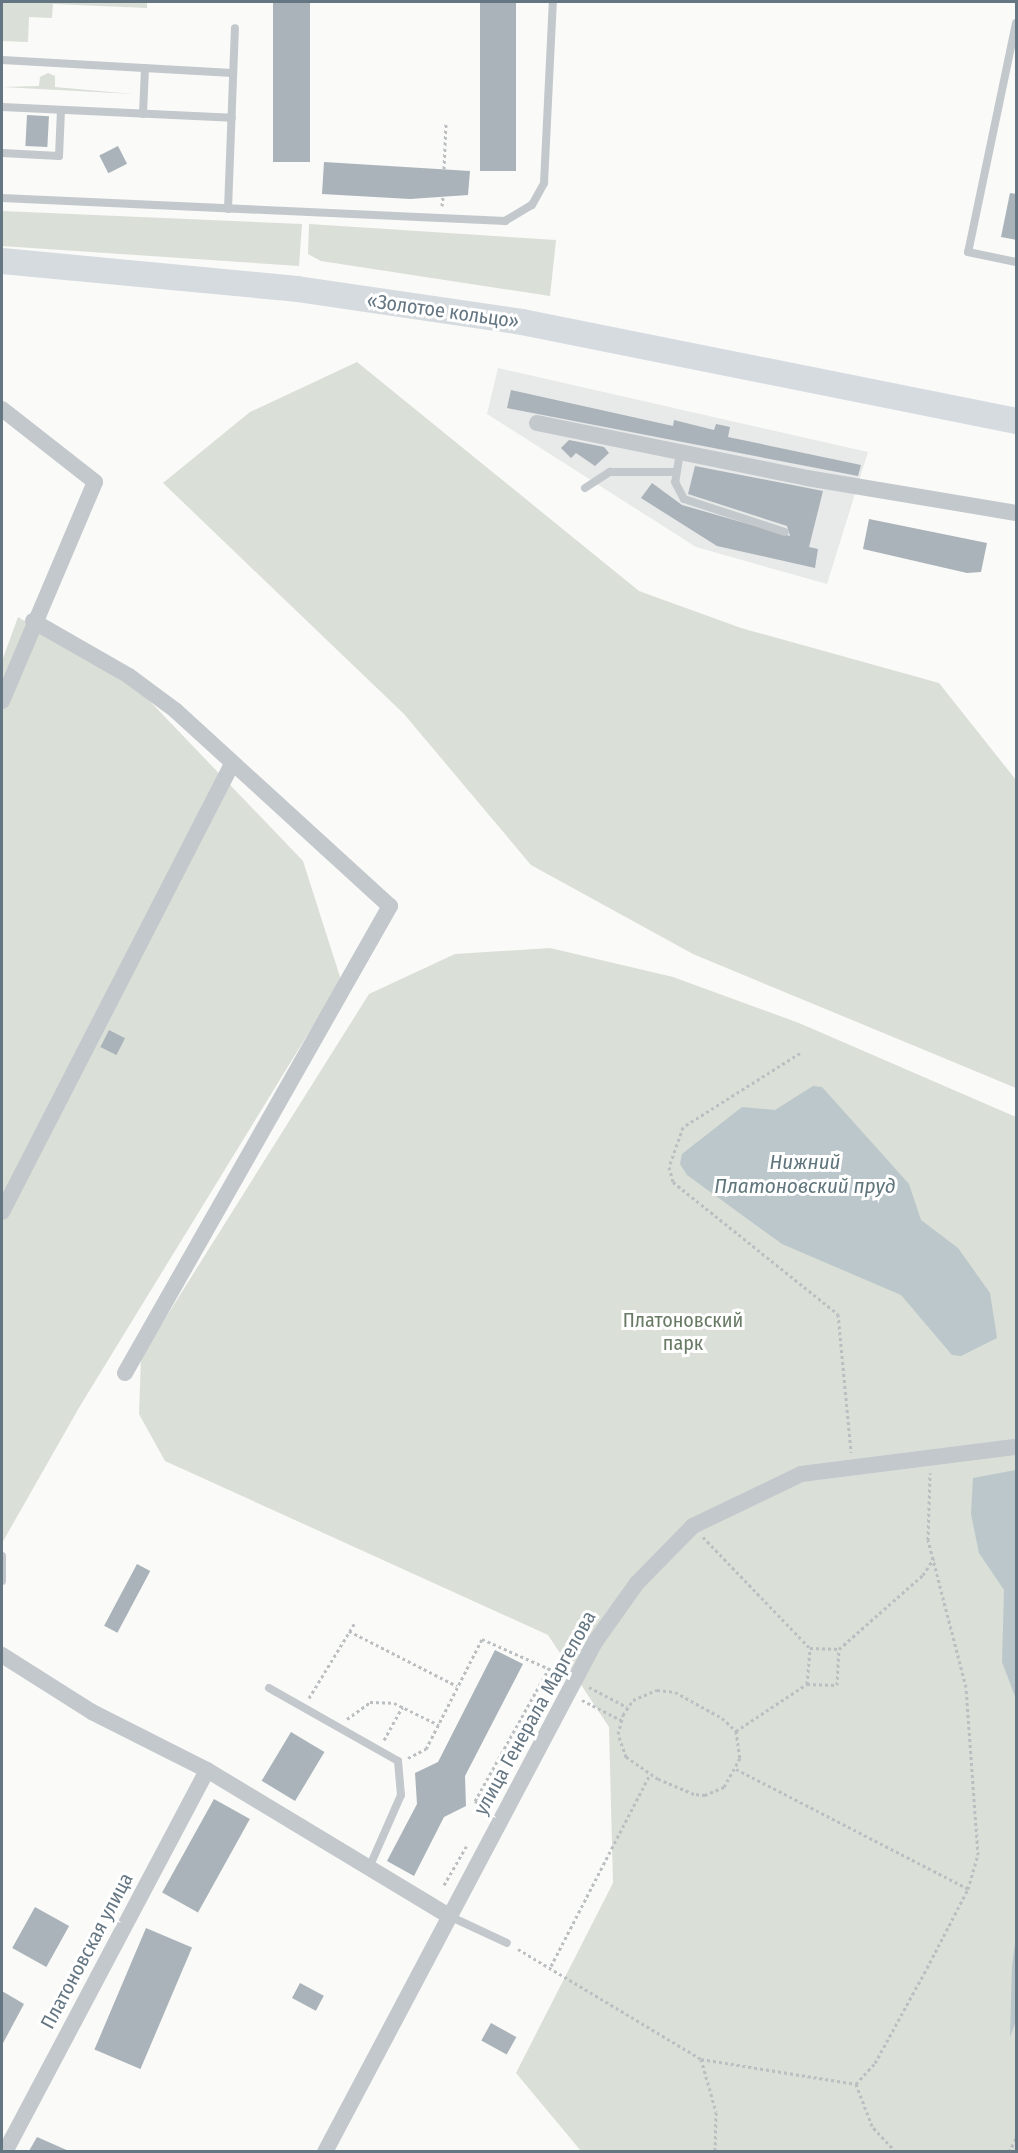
<!DOCTYPE html>
<html>
<head>
<meta charset="utf-8">
<style>
	body { margin:0 }
	#map { position:relative; width:1018px; height:2153px; overflow:hidden; background:#fafaf8; font-family:"Fira Sans Condensed",sans-serif }
	div>[style] { position:absolute }
	[style*='--x'] { left:calc(var(--x)*1px); top:calc(var(--y)*1px); width:calc(var(--w)*1px); rotate:calc(var(--a)*1deg) }
	.built>* { inset:0; background:#e8e9e9 }
	.green>* { inset:0; background:#dadfd7 }
	.water>* { inset:0; background:#bbc7cb }
	.building>* { inset:0; background:#aab3b9; transform-origin:0 0 }
	.path>* { height:3px; margin-top:-1.5px; transform-origin:0; background:repeating-linear-gradient(90deg,#bbbfc2 0 3px,transparent 0 6px) }
	.lane>* { height:8px; margin:-4px; padding:0 4px; transform-origin:4px; border-radius:4px; background:#c3c8cc }
	.street>* { height:16px; margin:-8px; padding:0 8px; transform-origin:8px; border-radius:8px; background:#c3c8cc }
	.primary>* { height:26px; margin:-13px; padding:0 13px; transform-origin:13px; border-radius:13px; background:#d6dbdf }
	span { translate:-50% -50%; white-space:nowrap; text-align:center; line-height:1.15; -webkit-text-stroke:6px #fff; paint-order:stroke }
	.street-label { font-size:20px; color:#657683 }
	.park-label { font-size:20px; color:#687a64 }
	.water-label { font-size:21px; color:#60757c; font-style:italic }
	.frame { position:absolute; inset:0; border:3px solid #657683; pointer-events:none }
</style>
</head>
<body>
<div id="map">
	<div class="built">
		<div style="clip-path:polygon(498px 368px,868px 452px,827px 584px,696px 547px,487px 414px)"></div>
	</div>
	<div class="green">
		<div style="clip-path:polygon(2px 2px,147px 2px,147px 8px,53px 4px,52px 18px,29px 17px,28px 42px,2px 41px)"></div>
		<div style="clip-path:polygon(48px 73px,55px 76px,55px 87px,133px 94px,2px 87px,39px 86px,40px 77px)"></div>
		<div style="clip-path:polygon(2px 211px,302px 224px,299px 266px,2px 246px)"></div>
		<div style="clip-path:polygon(309px 224px,556px 240px,550px 296px,321px 261px,308px 254px)"></div>
		<div style="clip-path:polygon(357px 362px,639px 591px,741px 628px,939px 683px,1016px 780px,1016px 1088px,693px 954px,531px 865px,404px 714px,163px 483px,250px 412px)"></div>
		<div style="clip-path:polygon(18px 617px,142px 693px,303px 861px,341px 980px,80px 1406px,2px 1543px,2px 661px)"></div>
		<div style="clip-path:polygon(550px 948px,673px 977px,799px 1023px,1016px 1117px,1016px 2151px,581px 2151px,516px 2073px,613px 1883px,609px 1727px,548px 1635px,165px 1461px,139px 1414px,141px 1357px,369px 994px,455px 954px)"></div>
	</div>
	<div class="water">
		<div style="clip-path:polygon(813px 1086px,822px 1087px,909px 1184px,921px 1220px,958px 1248px,990px 1293px,997px 1338px,961px 1356px,952px 1355px,901px 1295px,782px 1244px,687px 1175px,680px 1164px,682px 1154px,742px 1107px,775px 1110px)"></div>
		<div style="clip-path:polygon(1016px 1470px,1016px 1699px,1002px 1662px,1004px 1590px,979px 1553px,971px 1514px,973px 1478px)"></div>
		<div style="clip-path:polygon(1016px 1936px,1016px 2021px,1010px 2037px,1012px 1966px)"></div>
	</div>
	<div class="building">
		<div style="left:273px;top:2px;width:37px;height:160px"></div>
		<div style="left:480px;top:2px;width:36px;height:169px"></div>
		<div style="left:27px;top:115px;width:22px;height:31px;rotate:3deg"></div>
		<div style="left:118px;top:146px;width:20px;height:21px;rotate:63deg"></div>
		<div style="clip-path:polygon(324px 162px,470px 171px,468px 195px,410px 199px,322px 194px)"></div>
		<div style="clip-path:polygon(1010px 193px,1017px 194px,1017px 240px,1001px 237px)"></div>
		<div style="clip-path:polygon(511px 390px,673px 426px,674px 420px,714px 430px,716px 424px,730px 427px,728px 437px,861px 465px,858px 476px,507px 408px)"></div>
		<div style="clip-path:polygon(569px 440px,604px 447px,609px 453px,595px 466px,576px 453px,571px 458px,561px 448px)"></div>
		<div style="clip-path:polygon(695px 466px,823px 491px,809px 547px,818px 549px,815px 568px,717px 546px,641px 498px,652px 483px,682px 505px,790px 536px,787px 526px,688px 494px)"></div>
		<div style="clip-path:polygon(869px 519px,987px 543px,981px 572px,967px 573px,863px 549px)"></div>
		<div style="left:109px;top:1030px;width:18px;height:19px;rotate:27deg"></div>
		<div style="left:137px;top:1564px;width:15px;height:70px;rotate:28deg"></div>
		<div style="clip-path:polygon(495px 1650px,523px 1664px,465px 1776px,466px 1806px,444px 1817px,414px 1876px,387px 1861px,417px 1804px,415px 1773px,438px 1762px)"></div>
		<div style="left:291px;top:1732px;width:39px;height:57px;rotate:31deg"></div>
		<div style="left:214px;top:1799px;width:41px;height:107px;rotate:29deg"></div>
		<div style="left:35px;top:1907px;width:39px;height:47px;rotate:29deg"></div>
		<div style="left:146px;top:1928px;width:50px;height:132px;rotate:23deg"></div>
		<div style="left:300px;top:1983px;width:27px;height:17px;rotate:28deg"></div>
		<div style="clip-path:polygon(2px 1991px,24px 2004px,2px 2045px)"></div>
		<div style="left:491px;top:2023px;width:29px;height:20px;rotate:29deg"></div>
		<div style="clip-path:polygon(37px 2137px,69px 2151px,29px 2151px)"></div>
	</div>
	<div class="path">
		<div style="--x:444;--y:169;--w:46;--a:-87.5"></div>
		<div style="--x:442;--y:206;--w:9;--a:-84"></div>
		<div style="--x:800;--y:1053;--w:138;--a:147.7"></div>
		<div style="--x:683;--y:1127;--w:42;--a:109.3"></div>
		<div style="--x:669;--y:1167;--w:16;--a:75"></div>
		<div style="--x:673;--y:1182;--w:211;--a:38.7"></div>
		<div style="--x:838;--y:1314;--w:139;--a:84.6"></div>
		<div style="--x:703;--y:1537;--w:154;--a:46.1"></div>
		<div style="--x:349;--y:1631;--w:121;--a:27"></div>
		<div style="--x:807;--y:1684;--w:30;--a:2"></div>
		<div style="--x:837;--y:1685;--w:36;--a:-87"></div>
		<div style="--x:589;--y:1687;--w:43;--a:27.8"></div>
		<div style="--x:657;--y:1690;--w:18;--a:6"></div>
		<div style="--x:675;--y:1692;--w:54;--a:29"></div>
		<div style="--x:722;--y:1718;--w:19;--a:43"></div>
		<div style="--x:736;--y:1731;--w:27;--a:82"></div>
		<div style="--x:740;--y:1758;--w:33;--a:119"></div>
		<div style="--x:724;--y:1787;--w:21;--a:157"></div>
		<div style="--x:705;--y:1795;--w:11;--a:-175"></div>
		<div style="--x:694;--y:1794;--w:39;--a:-157"></div>
		<div style="--x:658;--y:1779;--w:39;--a:-145"></div>
		<div style="--x:626;--y:1757;--w:24;--a:-109"></div>
		<div style="--x:618;--y:1734;--w:20;--a:-75"></div>
		<div style="--x:623;--y:1715;--w:18;--a:-56"></div>
		<div style="--x:633;--y:1700;--w:26;--a:-23"></div>
		<div style="--x:309;--y:1698;--w:87;--a:-58.7"></div>
		<div style="--x:582;--y:1700;--w:44;--a:27.1"></div>
		<div style="--x:347;--y:1719;--w:29;--a:-36"></div>
		<div style="--x:370;--y:1702;--w:24;--a:2"></div>
		<div style="--x:394;--y:1703;--w:50;--a:26.1"></div>
		<div style="--x:736;--y:1731;--w:85;--a:-33.5"></div>
		<div style="--x:807;--y:1684;--w:36;--a:-85"></div>
		<div style="--x:810;--y:1648;--w:29;--a:2"></div>
		<div style="--x:839;--y:1649;--w:112;--a:-41.4"></div>
		<div style="--x:923;--y:1575;--w:20;--a:-57"></div>
		<div style="--x:384;--y:1740;--w:38;--a:-61"></div>
		<div style="--x:503;--y:1751;--w:14;--a:30"></div>
		<div style="--x:408;--y:1758;--w:20;--a:-27"></div>
		<div style="--x:426;--y:1749;--w:123;--a:-63"></div>
		<div style="--x:482;--y:1639;--w:86;--a:23.9"></div>
		<div style="--x:736;--y:1769;--w:261;--a:27.3"></div>
		<div style="--x:488;--y:1808;--w:15;--a:-152"></div>
		<div style="--x:475;--y:1801;--w:152;--a:-60.9"></div>
		<div style="--x:444;--y:1885;--w:46;--a:-60.1"></div>
		<div style="--x:518;--y:1949;--w:214;--a:31"></div>
		<div style="--x:701;--y:2059;--w:157;--a:9.2"></div>
		<div style="--x:551;--y:1966;--w:216;--a:-62.7"></div>
		<div style="--x:701;--y:2059;--w:55;--a:74.2"></div>
		<div style="--x:716;--y:2112;--w:40;--a:91.4"></div>
		<div style="--x:896;--y:2152;--w:35;--a:-133"></div>
		<div style="--x:872;--y:2126;--w:45;--a:-110.9"></div>
		<div style="--x:856;--y:2084;--w:28;--a:-48"></div>
		<div style="--x:875;--y:2063;--w:108;--a:-61.3"></div>
		<div style="--x:927;--y:1968;--w:89;--a:-62.6"></div>
		<div style="--x:968;--y:1889;--w:35;--a:-74"></div>
		<div style="--x:978;--y:1855;--w:168;--a:-94.1"></div>
		<div style="--x:966;--y:1687;--w:152;--a:-104.5"></div>
		<div style="--x:928;--y:1540;--w:67;--a:-88.3"></div>
		<div style="--x:1009;--y:2152;--w:16;--a:-63"></div>
	</div>
	<div class="lane">
		<div style="--x:1016;--y:23;--w:234;--a:101.8"></div>
		<div style="--x:968;--y:252;--w:49;--a:11.8"></div>
		<div style="--x:2;--y:60;--w:231;--a:3.2"></div>
		<div style="--x:2;--y:107;--w:230;--a:2.7"></div>
		<div style="--x:143;--y:114;--w:46;--a:-87.5"></div>
		<div style="--x:2;--y:153;--w:57;--a:3"></div>
		<div style="--x:59;--y:156;--w:46;--a:-87.5"></div>
		<div style="--x:2;--y:198;--w:504;--a:2.62"></div>
		<div style="--x:505;--y:221;--w:31;--a:-31"></div>
		<div style="--x:532;--y:205;--w:25;--a:-61"></div>
		<div style="--x:544;--y:183;--w:181;--a:-87.2"></div>
		<div style="--x:228;--y:209;--w:181;--a:-87.8"></div>
		<div style="--x:680;--y:452;--w:30;--a:99"></div>
		<div style="--x:675;--y:482;--w:19;--a:62"></div>
		<div style="--x:684;--y:499;--w:106;--a:18.1"></div>
		<div style="--x:585;--y:488;--w:30;--a:-33"></div>
		<div style="--x:610;--y:472;--w:65;--a:0"></div>
		<div style="--x:2;--y:1556;--w:25;--a:90"></div>
		<div style="--x:269;--y:1688;--w:148;--a:29.5"></div>
		<div style="--x:398;--y:1761;--w:34;--a:85"></div>
		<div style="--x:401;--y:1795;--w:80;--a:113.7"></div>
		<div style="--x:447;--y:1915;--w:66;--a:25"></div>
	</div>
	<div class="street">
		<div style="--x:2;--y:409;--w:118;--a:38.1"></div>
		<div style="--x:95;--y:482;--w:238;--a:113"></div>
		<div style="--x:537;--y:423;--w:276;--a:11.5"></div>
		<div style="--x:807;--y:478;--w:212;--a:9.5"></div>
		<div style="--x:33;--y:621;--w:111;--a:29.8"></div>
		<div style="--x:129;--y:676;--w:57;--a:36.5"></div>
		<div style="--x:175;--y:710;--w:291;--a:42.4"></div>
		<div style="--x:390;--y:906;--w:537;--a:119.57"></div>
		<div style="--x:2;--y:1212;--w:504;--a:-62.82"></div>
		<div style="--x:2;--y:1655;--w:107;--a:32.3"></div>
		<div style="--x:92;--y:1712;--w:129;--a:26.8"></div>
		<div style="--x:207;--y:1770;--w:280;--a:31.1"></div>
		<div style="--x:5;--y:2152;--w:432;--a:-62.1"></div>
		<div style="--x:325;--y:2152;--w:577;--a:-62.1"></div>
		<div style="--x:595;--y:1642;--w:72;--a:-54.6"></div>
		<div style="--x:637;--y:1583;--w:80;--a:-45.5"></div>
		<div style="--x:693;--y:1526;--w:120;--a:-25.7"></div>
		<div style="--x:801;--y:1474;--w:217;--a:-7.2"></div>
	</div>
	<div class="primary">
		<div style="--x:2;--y:261;--w:296;--a:5.4"></div>
		<div style="--x:297;--y:289;--w:227;--a:8.3"></div>
		<div style="--x:522;--y:322;--w:504;--a:11.33"></div>
	</div>
	<div class="street-label">
		<span style="left:443px;top:311px;rotate:8deg">«Золотое кольцо»</span>
		<span style="left:535px;top:1713px;rotate:-61deg">улица Генерала Маргелова</span>
		<span style="left:87px;top:1951px;rotate:-62deg">Платоновская улица</span>
	</div>
	<div class="park-label">
		<span style="left:683px;top:1332px">Платоновский<br>парк</span>
	</div>
	<div class="water-label">
		<span style="left:805px;top:1174px">Нижний<br>Платоновский пруд</span>
	</div>
	<div class="frame"></div>
</div>
</body>
</html>
